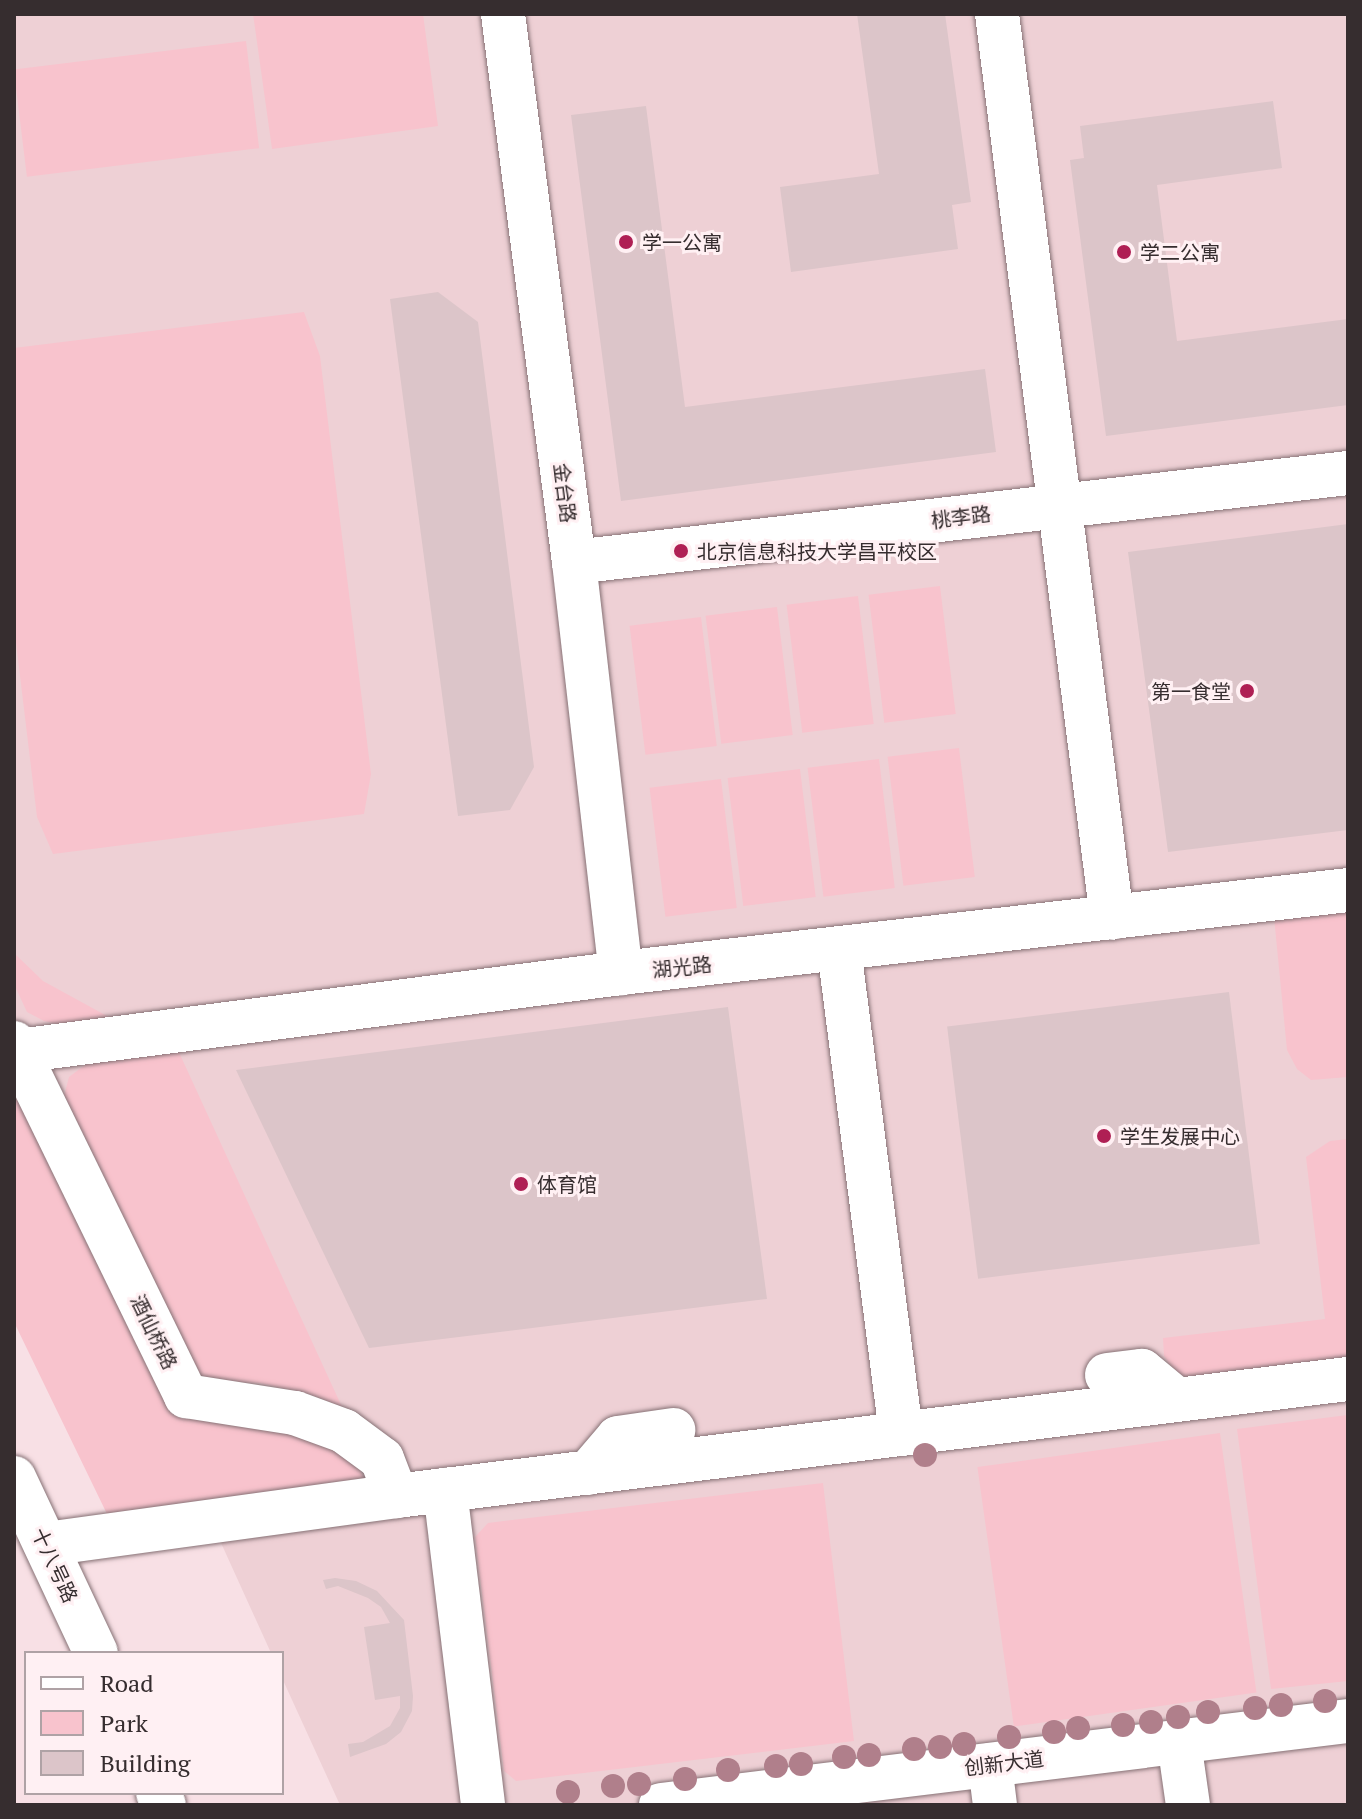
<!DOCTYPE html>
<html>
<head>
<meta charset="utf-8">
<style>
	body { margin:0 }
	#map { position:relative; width:1362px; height:1819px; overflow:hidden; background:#f8e0e5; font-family:"PT Serif","Noto Sans SC",serif }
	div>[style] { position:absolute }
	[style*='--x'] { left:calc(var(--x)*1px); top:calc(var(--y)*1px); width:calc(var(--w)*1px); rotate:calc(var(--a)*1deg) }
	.built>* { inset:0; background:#eed0d5 }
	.green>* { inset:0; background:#f8c3cd; transform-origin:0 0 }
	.building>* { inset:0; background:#dcc5c9; transform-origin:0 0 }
	.roads { filter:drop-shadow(0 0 2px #867175) drop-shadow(0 0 2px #867175) }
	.minor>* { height:44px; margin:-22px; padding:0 22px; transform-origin:22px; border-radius:22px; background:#fff }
	.trees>* { width:24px; height:24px; margin:-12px; border-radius:50%; background:#b07f8b }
	.dots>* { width:22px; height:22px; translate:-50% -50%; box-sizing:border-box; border:4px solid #fff0f3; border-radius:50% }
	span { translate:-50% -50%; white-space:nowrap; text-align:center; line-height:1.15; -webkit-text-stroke:6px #fff0f3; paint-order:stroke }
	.poi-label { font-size:20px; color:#362d2f }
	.left { translate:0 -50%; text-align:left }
	.right { translate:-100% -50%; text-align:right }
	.street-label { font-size:20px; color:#362d2f }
	.frame { position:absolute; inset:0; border:16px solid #362d2f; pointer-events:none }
	.legend { position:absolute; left:24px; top:1651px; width:260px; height:144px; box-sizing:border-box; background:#fff0f3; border:2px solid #afa2a5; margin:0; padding:10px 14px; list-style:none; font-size:24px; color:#362d2f }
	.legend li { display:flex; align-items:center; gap:16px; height:40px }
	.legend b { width:40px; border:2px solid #afa2a5 }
</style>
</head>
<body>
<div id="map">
	<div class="built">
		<div style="clip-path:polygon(14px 14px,1348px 14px,1348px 1805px,340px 1805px,282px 1678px,282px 1653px,271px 1653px,14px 1087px)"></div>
	</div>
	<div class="green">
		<div style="clip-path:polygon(253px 14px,423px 14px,438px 126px,272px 149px)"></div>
		<div style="left:246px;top:41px;width:108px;height:234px;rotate:83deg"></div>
		<div style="clip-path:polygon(304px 312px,320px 356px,371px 774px,364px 814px,53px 854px,37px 817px,14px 626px,14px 348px)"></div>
		<div style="left:940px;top:586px;width:129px;height:72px;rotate:83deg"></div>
		<div style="left:858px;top:596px;width:129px;height:72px;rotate:83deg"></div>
		<div style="left:777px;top:607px;width:129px;height:72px;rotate:83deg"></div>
		<div style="left:701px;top:617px;width:130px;height:72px;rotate:83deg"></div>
		<div style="left:959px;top:748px;width:130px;height:72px;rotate:83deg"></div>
		<div style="left:879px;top:759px;width:130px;height:72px;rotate:83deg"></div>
		<div style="left:800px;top:769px;width:129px;height:73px;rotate:83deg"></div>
		<div style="left:721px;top:779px;width:130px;height:72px;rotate:83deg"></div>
		<div style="clip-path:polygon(1348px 903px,1348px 1077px,1311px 1080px,1297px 1069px,1287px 1050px,1274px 917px)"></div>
		<div style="clip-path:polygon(14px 953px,43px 981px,118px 1022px,70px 1027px,44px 1021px,27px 1012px,14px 984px)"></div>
		<div style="clip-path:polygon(177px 1048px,342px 1407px,308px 1394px,260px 1383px,206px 1381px,198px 1375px,63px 1100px,69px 1077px,85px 1065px,103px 1057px)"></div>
		<div style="clip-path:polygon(14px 1077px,165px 1382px,351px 1453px,365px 1481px,107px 1514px,14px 1322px)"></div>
		<div style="clip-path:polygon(1348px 1139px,1348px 1359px,1192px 1379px,1177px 1375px,1164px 1356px,1163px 1338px,1325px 1319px,1306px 1157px,1330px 1141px)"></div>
		<div style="clip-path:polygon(1348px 1415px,1348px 1681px,1271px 1689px,1237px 1429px)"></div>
		<div style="left:1220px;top:1433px;width:262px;height:245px;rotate:82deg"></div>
		<div style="clip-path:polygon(823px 1483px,854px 1741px,516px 1781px,504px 1771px,475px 1537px,488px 1523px)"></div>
	</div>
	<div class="building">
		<div style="clip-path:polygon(857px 14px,945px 14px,971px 202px,952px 205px,958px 249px,791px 272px,780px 187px,879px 174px)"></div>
		<div style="clip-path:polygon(1273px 101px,1282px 168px,1157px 185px,1177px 341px,1348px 319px,1348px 405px,1106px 436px,1070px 160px,1084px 158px,1080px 126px)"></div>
		<div style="clip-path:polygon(646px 106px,685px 407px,985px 369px,996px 452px,621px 501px,571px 115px)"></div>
		<div style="clip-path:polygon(438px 292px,478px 322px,534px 767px,510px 810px,458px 816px,390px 299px)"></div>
		<div style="clip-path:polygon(1348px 524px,1348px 830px,1168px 852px,1128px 552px)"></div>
		<div style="left:1229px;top:992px;width:254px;height:284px;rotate:83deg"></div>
		<div style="clip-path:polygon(728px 1007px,767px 1299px,369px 1348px,236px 1070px)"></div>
		<div style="clip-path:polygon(335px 1578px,356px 1581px,377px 1591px,404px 1620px,413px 1696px,412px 1711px,401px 1732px,386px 1744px,350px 1757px,348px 1744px,363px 1742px,390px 1726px,400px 1708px,400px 1696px,375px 1700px,364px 1627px,390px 1623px,381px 1607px,368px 1598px,338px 1586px,326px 1589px,323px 1580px)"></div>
	</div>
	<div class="roads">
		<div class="minor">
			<div style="--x:503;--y:14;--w:553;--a:82.62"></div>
			<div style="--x:574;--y:562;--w:414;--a:83.5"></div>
			<div style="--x:997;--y:14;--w:911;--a:82.75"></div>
			<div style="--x:574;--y:562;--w:779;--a:-6.56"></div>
			<div style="--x:839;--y:949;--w:489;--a:82.7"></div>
			<div style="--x:14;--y:1043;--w:393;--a:64"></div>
			<div style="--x:186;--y:1396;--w:110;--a:8.9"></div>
			<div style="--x:295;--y:1413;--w:52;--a:20.2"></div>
			<div style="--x:344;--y:1431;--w:47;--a:36.4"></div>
			<div style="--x:382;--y:1459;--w:40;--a:69"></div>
			<div style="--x:18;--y:1051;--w:608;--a:-7.37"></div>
			<div style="--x:621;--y:973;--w:732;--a:-6.51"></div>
			<div style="--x:1107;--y:1375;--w:35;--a:-7"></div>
			<div style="--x:1142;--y:1371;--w:45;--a:39.6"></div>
			<div style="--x:588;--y:1473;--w:46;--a:-49.4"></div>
			<div style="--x:618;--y:1438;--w:56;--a:-8.3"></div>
			<div style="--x:14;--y:1478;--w:193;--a:64.9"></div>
			<div style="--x:445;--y:1490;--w:317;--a:83.1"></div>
			<div style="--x:46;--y:1544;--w:353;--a:-7.8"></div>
			<div style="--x:396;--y:1496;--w:959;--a:-7.01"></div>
			<div style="--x:1179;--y:1742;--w:64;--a:81.9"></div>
			<div style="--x:990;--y:1765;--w:40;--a:82.9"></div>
			<div style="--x:158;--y:1793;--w:13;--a:63"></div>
			<div style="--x:661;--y:1805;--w:692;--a:-6.97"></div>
		</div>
	</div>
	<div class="trees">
		<div style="left:925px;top:1455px"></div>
		<div style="left:1325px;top:1701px"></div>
		<div style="left:1281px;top:1705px"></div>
		<div style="left:1255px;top:1708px"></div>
		<div style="left:1208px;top:1712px"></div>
		<div style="left:1178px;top:1717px"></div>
		<div style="left:1151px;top:1722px"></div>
		<div style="left:1123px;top:1725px"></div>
		<div style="left:1078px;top:1728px"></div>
		<div style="left:1054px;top:1732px"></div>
		<div style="left:1009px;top:1737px"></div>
		<div style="left:964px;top:1744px"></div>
		<div style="left:940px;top:1747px"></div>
		<div style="left:914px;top:1749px"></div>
		<div style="left:869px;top:1755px"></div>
		<div style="left:844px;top:1757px"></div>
		<div style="left:801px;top:1764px"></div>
		<div style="left:776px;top:1766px"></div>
		<div style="left:728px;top:1770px"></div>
		<div style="left:685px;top:1779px"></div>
		<div style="left:639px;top:1784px"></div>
		<div style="left:613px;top:1786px"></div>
		<div style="left:568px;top:1792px"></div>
	</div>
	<div class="dots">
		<div style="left:626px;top:242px;background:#af1f54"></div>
		<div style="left:1124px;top:252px;background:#af1f54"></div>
		<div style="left:681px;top:551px;background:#af1f54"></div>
		<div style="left:1247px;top:691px;background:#af1f54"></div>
		<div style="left:1104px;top:1136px;background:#af1f54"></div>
		<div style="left:521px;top:1184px;background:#af1f54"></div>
	</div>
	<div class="poi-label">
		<span class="left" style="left:642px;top:242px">学一公寓</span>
		<span class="left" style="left:1140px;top:252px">学二公寓</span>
		<span class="left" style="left:697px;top:551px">北京信息科技大学昌平校区</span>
		<span class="right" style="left:1231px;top:691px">第一食堂</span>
		<span class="left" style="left:1120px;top:1136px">学生发展中心</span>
		<span class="left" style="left:537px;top:1184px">体育馆</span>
	</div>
	<div class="street-label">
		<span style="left:565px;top:493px;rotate:83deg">金台路</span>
		<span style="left:961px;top:517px;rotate:-7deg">桃李路</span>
		<span style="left:682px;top:967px;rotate:-6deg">湖光路</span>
		<span style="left:154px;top:1332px;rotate:64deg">酒仙桥路</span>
		<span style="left:55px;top:1565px;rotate:65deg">十八号路</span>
		<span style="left:1004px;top:1763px;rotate:-7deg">创新大道</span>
	</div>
	<div class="frame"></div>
	<ul class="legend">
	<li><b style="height:10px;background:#fff"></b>Road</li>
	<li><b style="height:22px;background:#f8c3cd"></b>Park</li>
	<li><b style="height:22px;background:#dcc5c9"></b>Building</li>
	</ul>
</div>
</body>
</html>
